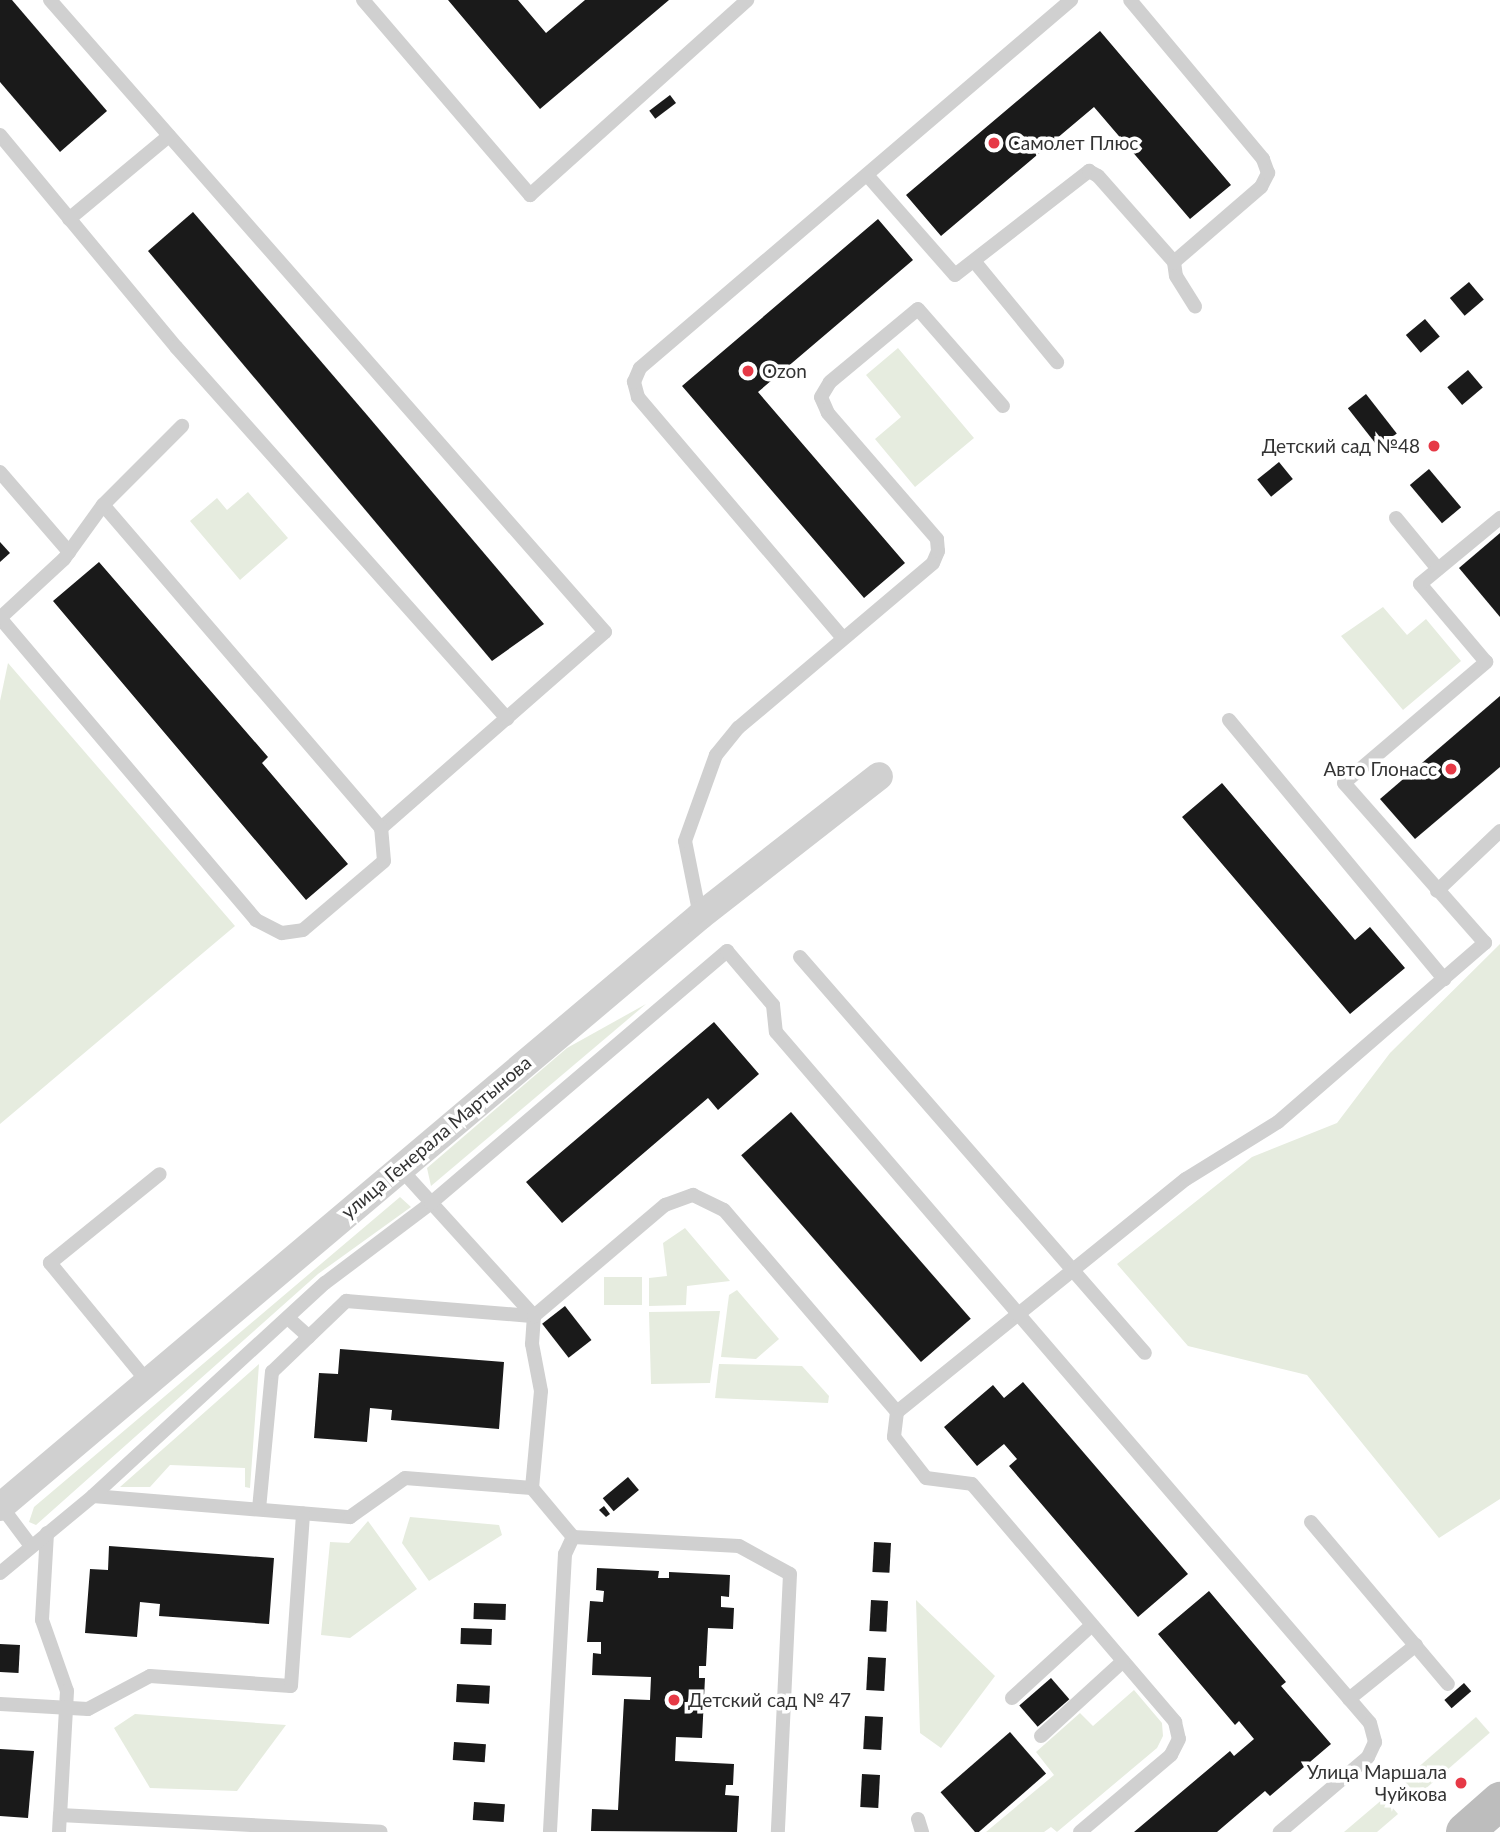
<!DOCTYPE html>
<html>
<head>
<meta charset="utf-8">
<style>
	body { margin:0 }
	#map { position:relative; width:1500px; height:1832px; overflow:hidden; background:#fff; font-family:Lato,sans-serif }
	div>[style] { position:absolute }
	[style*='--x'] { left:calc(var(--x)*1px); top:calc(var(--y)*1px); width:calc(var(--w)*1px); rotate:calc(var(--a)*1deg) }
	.green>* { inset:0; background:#e6ecdf; transform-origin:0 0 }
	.building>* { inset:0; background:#1a1a1a; transform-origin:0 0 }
	.lane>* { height:14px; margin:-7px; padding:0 7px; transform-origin:7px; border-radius:7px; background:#d0d0d0 }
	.street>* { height:28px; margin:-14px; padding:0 14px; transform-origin:14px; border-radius:14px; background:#d0d0d0 }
	.secondary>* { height:38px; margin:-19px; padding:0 19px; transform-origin:19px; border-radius:19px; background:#bdbdbd }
	.dots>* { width:19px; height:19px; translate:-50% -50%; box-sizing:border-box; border:4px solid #fff; border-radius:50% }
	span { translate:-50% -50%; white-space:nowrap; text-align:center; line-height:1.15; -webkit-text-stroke:7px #fff; paint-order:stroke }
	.poi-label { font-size:19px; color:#333 }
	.left { translate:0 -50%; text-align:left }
	.right { translate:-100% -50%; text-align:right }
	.street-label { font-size:19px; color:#333 }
</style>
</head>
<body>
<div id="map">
	<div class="green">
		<div style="clip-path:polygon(898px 348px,974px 438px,915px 487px,875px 439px,901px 417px,866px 375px)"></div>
		<div style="clip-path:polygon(248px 492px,288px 538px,240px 580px,190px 521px,217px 498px,227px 510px)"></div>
		<div style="clip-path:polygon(1383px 607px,1407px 635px,1426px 619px,1461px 661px,1403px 710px,1341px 636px)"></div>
		<div style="clip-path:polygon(8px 663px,235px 926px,0 1124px,0 701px)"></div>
		<div style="clip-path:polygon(1500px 944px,1500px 1499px,1439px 1538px,1307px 1375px,1188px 1346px,1117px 1264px,1252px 1157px,1337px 1123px,1390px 1053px)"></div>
		<div style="clip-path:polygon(646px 1004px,431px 1186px,427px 1168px,567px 1048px)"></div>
		<div style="clip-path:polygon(400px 1197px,411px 1207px,318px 1274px,36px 1525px,29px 1522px,34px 1507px)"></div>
		<div style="clip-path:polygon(685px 1228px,730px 1281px,687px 1286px,686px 1305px,649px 1306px,649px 1278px,667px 1276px,663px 1243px)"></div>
		<div style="left:642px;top:1277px;width:28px;height:38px;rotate:90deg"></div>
		<div style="clip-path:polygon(737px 1290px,779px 1339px,756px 1359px,721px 1357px,729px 1295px)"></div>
		<div style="clip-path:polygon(720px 1311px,710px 1383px,651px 1384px,649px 1312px)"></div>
		<div style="clip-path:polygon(259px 1364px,250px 1488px,245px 1487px,245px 1468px,170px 1465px,150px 1487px,120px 1487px)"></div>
		<div style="clip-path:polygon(719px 1364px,802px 1366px,829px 1396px,828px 1403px,715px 1398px)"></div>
		<div style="clip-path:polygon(410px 1517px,499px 1525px,502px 1535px,429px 1581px,402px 1543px)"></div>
		<div style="clip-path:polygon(368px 1521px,417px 1589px,350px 1638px,321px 1635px,330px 1542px,349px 1543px)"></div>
		<div style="clip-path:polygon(916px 1600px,995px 1676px,941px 1748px,920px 1733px)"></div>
		<div style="clip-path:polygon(1134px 1690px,1162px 1723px,1163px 1736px,1157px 1748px,1057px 1832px,1051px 1827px,1044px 1832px,986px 1832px,1054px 1775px,1036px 1752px,1080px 1713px,1093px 1726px)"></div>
		<div style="clip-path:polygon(135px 1714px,286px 1725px,237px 1791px,150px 1788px,114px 1728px)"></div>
		<div style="left:1476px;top:1717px;width:21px;height:96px;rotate:49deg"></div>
		<div style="clip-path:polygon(1384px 1798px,1398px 1814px,1377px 1832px,1344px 1832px)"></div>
	</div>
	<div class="building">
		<div style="clip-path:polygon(0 0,12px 0,107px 111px,60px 152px,0 82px)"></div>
		<div style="clip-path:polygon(448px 0,518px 0,546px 33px,585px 0,669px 0,540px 109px)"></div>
		<div style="clip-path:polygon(1100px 31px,1231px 185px,1190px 219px,1094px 107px,941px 236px,906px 195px)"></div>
		<div style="left:670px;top:95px;width:10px;height:26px;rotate:53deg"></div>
		<div style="clip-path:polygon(193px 212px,367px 415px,544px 624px,492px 661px,148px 251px)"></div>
		<div style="clip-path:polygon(878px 219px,913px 260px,758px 392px,905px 563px,864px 598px,682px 386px)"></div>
		<div style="left:1469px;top:282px;width:23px;height:25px;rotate:50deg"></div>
		<div style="left:1425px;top:319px;width:23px;height:25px;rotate:50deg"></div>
		<div style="left:1468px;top:370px;width:23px;height:27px;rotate:50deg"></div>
		<div style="left:1366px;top:394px;width:50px;height:23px;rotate:52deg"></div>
		<div style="left:1279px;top:462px;width:22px;height:28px;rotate:51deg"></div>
		<div style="left:1429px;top:469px;width:50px;height:25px;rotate:50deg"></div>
		<div style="clip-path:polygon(1500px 533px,1500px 617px,1459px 568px)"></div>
		<div style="clip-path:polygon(0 542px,10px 553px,0 562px)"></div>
		<div style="clip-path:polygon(99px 562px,268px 757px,262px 763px,348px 864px,306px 900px,53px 601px)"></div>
		<div style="clip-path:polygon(1500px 696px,1500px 767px,1415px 839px,1380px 799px)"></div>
		<div style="clip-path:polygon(1222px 783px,1355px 940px,1370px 927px,1405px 968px,1350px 1014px,1182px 817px)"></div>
		<div style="clip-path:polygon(714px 1022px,759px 1074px,718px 1110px,708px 1098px,562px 1223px,526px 1182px)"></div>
		<div style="left:791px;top:1112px;width:274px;height:66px;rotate:49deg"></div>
		<div style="left:565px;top:1306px;width:43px;height:29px;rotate:52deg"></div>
		<div style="clip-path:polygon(340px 1349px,504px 1362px,499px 1429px,391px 1420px,392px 1410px,370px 1408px,367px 1442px,314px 1438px,319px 1373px,338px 1374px)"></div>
		<div style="clip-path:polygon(1023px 1382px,1188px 1574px,1138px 1617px,1009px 1466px,1017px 1459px,1004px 1444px,977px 1466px,944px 1427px,993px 1385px,1004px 1398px)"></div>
		<div style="left:628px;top:1477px;width:17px;height:33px;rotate:50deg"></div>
		<div style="clip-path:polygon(604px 1506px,610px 1514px,606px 1517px,599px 1510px)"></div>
		<div style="left:874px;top:1542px;width:17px;height:30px;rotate:3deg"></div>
		<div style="clip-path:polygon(109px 1546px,274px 1558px,269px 1624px,159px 1616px,160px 1604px,140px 1602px,137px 1637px,85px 1633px,90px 1569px,108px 1570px)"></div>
		<div style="clip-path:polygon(597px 1568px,659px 1571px,658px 1578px,669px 1578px,669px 1572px,730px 1575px,729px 1597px,721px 1596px,721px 1607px,734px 1608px,733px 1629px,708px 1628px,706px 1666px,699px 1666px,699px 1678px,705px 1678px,702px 1738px,676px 1737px,675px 1761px,734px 1764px,733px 1785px,726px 1785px,725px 1795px,739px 1796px,737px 1832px,591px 1831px,592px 1809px,618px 1810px,624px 1699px,650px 1700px,651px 1677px,592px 1675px,593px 1653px,601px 1654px,601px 1642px,587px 1642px,590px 1601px,603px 1602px,604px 1591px,596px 1590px)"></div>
		<div style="clip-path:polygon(1209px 1591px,1286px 1682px,1281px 1686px,1331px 1744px,1270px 1796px,1265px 1791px,1217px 1832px,1134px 1832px,1230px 1751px,1234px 1756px,1254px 1739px,1239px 1721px,1235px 1725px,1158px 1634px)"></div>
		<div style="left:871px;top:1600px;width:17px;height:31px;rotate:3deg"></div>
		<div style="left:474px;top:1603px;width:32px;height:16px;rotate:2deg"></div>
		<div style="left:461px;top:1628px;width:31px;height:16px;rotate:2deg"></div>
		<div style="left:0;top:1644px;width:20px;height:28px;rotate:3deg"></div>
		<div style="left:868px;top:1657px;width:18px;height:33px;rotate:3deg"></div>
		<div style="left:1051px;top:1678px;width:28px;height:42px;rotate:49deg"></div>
		<div style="left:1464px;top:1683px;width:11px;height:26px;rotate:49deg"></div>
		<div style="left:457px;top:1684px;width:33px;height:18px;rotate:3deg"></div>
		<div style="left:865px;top:1716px;width:18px;height:33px;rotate:3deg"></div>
		<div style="left:1010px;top:1732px;width:55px;height:92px;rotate:49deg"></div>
		<div style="left:454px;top:1742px;width:32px;height:18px;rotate:4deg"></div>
		<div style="clip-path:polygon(0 1749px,34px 1751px,28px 1818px,0 1816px)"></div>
		<div style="left:862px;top:1774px;width:18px;height:33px;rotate:3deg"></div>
		<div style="left:474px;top:1802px;width:31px;height:18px;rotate:4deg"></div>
	</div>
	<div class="lane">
		<div style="--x:50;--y:0;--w:841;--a:48.71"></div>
		<div style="--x:605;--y:632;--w:298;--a:138.8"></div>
		<div style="--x:363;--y:0;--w:257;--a:49.4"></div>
		<div style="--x:530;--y:195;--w:292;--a:-41.9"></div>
		<div style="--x:0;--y:135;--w:276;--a:50.3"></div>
		<div style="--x:176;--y:347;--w:498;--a:48.3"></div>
		<div style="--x:867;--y:175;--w:133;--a:48.7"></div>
		<div style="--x:955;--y:275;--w:170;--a:-37.8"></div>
		<div style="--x:1089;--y:171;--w:10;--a:29"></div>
		<div style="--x:1098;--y:176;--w:115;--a:48.5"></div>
		<div style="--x:1174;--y:262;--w:115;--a:-40.8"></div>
		<div style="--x:1261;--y:187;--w:16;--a:-63"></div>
		<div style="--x:1268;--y:173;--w:15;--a:-110"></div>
		<div style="--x:1263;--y:159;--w:207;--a:-129.9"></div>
		<div style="--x:69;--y:219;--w:130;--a:-39.7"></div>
		<div style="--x:974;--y:261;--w:131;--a:50.6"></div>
		<div style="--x:1174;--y:262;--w:14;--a:82"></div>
		<div style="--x:1176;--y:276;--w:36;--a:58"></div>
		<div style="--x:0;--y:472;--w:106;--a:49.2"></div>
		<div style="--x:1396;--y:518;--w:66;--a:50.5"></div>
		<div style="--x:0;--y:618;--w:396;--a:49.7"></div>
		<div style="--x:256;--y:920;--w:29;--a:27"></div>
		<div style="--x:282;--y:933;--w:21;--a:-8"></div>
		<div style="--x:303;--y:930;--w:106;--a:-40.4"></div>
		<div style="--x:384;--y:861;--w:33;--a:-95"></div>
		<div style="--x:381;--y:828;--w:426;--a:-130.7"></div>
		<div style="--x:0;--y:618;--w:87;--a:-42.7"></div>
		<div style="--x:64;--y:559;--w:67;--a:-54.2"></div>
		<div style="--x:103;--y:505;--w:112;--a:-45"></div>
		<div style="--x:842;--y:637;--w:315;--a:-130.4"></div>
		<div style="--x:638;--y:397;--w:16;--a:-105"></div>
		<div style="--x:634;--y:382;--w:15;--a:-67"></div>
		<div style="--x:640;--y:368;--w:567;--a:-40.49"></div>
		<div style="--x:1229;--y:720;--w:337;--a:50.3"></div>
		<div style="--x:1437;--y:891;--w:87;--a:-43.6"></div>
		<div style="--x:700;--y:916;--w:76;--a:-101.3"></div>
		<div style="--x:685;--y:841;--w:91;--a:-70.2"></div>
		<div style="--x:716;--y:755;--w:35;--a:-51"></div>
		<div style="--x:738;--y:728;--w:255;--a:-40.2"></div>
		<div style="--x:933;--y:563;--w:13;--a:-67"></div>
		<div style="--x:938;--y:551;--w:12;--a:-95"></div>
		<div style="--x:937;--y:539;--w:167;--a:-130.9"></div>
		<div style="--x:828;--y:413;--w:17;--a:-114"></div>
		<div style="--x:821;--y:397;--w:17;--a:-59"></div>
		<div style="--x:830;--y:382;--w:114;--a:-39.7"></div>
		<div style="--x:918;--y:309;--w:129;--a:48.8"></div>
		<div style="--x:800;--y:957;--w:525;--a:48.94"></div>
		<div style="--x:288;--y:1318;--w:28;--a:42"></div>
		<div style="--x:147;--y:1381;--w:153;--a:-129.4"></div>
		<div style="--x:50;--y:1263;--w:141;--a:-39"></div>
		<div style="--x:897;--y:1412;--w:371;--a:-38.9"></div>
		<div style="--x:1186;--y:1179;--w:108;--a:-31.8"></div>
		<div style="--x:1278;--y:1122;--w:274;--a:-40.9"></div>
		<div style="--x:1485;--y:943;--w:213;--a:-131.4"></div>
		<div style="--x:1344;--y:783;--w:187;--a:-40.4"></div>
		<div style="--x:1486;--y:662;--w:102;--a:-130.2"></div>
		<div style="--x:1420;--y:584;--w:104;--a:-39.5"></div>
		<div style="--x:532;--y:1488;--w:64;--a:50.1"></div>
		<div style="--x:573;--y:1537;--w:19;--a:115"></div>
		<div style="--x:565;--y:1554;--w:278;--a:93.1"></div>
		<div style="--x:93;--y:1496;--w:258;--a:4.7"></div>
		<div style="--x:350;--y:1517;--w:67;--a:-35.3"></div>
		<div style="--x:405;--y:1478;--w:127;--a:4.5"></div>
		<div style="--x:532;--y:1488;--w:97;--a:-84.7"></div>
		<div style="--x:541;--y:1391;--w:48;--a:-100.8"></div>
		<div style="--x:532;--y:1344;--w:28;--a:-86"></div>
		<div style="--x:534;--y:1316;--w:201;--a:-132.2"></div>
		<div style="--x:1;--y:1506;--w:50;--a:53.1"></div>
		<div style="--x:259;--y:1509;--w:138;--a:-84.6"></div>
		<div style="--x:272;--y:1372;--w:103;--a:-43.8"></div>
		<div style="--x:346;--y:1301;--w:189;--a:4.6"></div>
		<div style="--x:534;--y:1316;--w:172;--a:-40.3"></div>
		<div style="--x:665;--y:1205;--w:30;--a:-20"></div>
		<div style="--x:693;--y:1195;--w:34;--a:26"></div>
		<div style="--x:724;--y:1210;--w:266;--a:49.4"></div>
		<div style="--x:897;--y:1412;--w:25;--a:97"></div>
		<div style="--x:894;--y:1437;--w:52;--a:52"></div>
		<div style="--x:926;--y:1478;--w:46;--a:7.4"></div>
		<div style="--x:972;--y:1484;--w:313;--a:49.5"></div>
		<div style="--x:1175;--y:1722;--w:17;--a:77"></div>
		<div style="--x:1179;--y:1739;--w:18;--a:117"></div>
		<div style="--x:1171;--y:1755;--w:119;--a:139.8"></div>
		<div style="--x:1311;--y:1522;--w:212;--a:49.8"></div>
		<div style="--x:47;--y:1533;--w:87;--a:93.3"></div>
		<div style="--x:42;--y:1620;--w:75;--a:70.6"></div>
		<div style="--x:67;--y:1691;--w:124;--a:93.2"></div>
		<div style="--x:573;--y:1537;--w:166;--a:3.1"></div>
		<div style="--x:739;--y:1546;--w:58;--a:28.8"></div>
		<div style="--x:790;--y:1574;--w:258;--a:92.7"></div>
		<div style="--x:0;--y:1573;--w:121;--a:-39.6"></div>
		<div style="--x:93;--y:1496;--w:315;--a:-42.6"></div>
		<div style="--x:325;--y:1283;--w:133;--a:-37"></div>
		<div style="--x:431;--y:1203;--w:389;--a:-40.4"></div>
		<div style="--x:727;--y:951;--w:71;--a:49.6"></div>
		<div style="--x:773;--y:1005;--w:27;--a:84"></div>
		<div style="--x:776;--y:1032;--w:911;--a:49.32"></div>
		<div style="--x:1370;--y:1723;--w:20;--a:75"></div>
		<div style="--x:1375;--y:1742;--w:17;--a:115"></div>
		<div style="--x:1368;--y:1757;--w:116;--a:139.6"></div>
		<div style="--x:1012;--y:1698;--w:108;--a:-42.4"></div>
		<div style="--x:1349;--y:1699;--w:86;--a:-38.9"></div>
		<div style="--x:0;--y:1704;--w:88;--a:3.3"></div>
		<div style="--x:88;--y:1709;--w:70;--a:-28"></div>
		<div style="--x:150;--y:1676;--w:141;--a:4.1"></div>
		<div style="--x:291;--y:1686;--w:173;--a:-86"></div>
		<div style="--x:1041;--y:1736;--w:111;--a:-42.4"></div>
		<div style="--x:918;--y:1819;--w:14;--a:73"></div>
		<div style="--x:59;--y:1832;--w:17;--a:-87"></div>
		<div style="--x:60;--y:1815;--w:321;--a:3"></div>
	</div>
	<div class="street">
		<div style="--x:0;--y:1507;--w:916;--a:-40.17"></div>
		<div style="--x:700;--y:916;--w:227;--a:-38"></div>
	</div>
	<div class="secondary">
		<div style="--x:1465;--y:1832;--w:47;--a:-41.5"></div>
	</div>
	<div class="dots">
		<div style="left:994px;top:143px;background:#e63946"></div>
		<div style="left:748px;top:371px;background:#e63946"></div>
		<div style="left:1434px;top:446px;background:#e63946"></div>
		<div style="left:1451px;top:769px;background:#e63946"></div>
		<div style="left:674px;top:1700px;background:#e63946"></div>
		<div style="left:1461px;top:1783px;background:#e63946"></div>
	</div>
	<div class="poi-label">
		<span class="left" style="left:1008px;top:143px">Самолет Плюс</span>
		<span class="left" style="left:762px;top:371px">Ozon</span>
		<span class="right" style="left:1420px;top:446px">Детский сад №48</span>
		<span class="right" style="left:1437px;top:769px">Авто Глонасс</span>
		<span class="left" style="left:688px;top:1700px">Детский сад № 47</span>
		<span class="right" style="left:1447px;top:1783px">Улица Маршала<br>Чуйкова</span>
	</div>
	<div class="street-label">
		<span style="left:436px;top:1137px;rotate:-40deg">улица Генерала Мартынова</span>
	</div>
</div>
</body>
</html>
